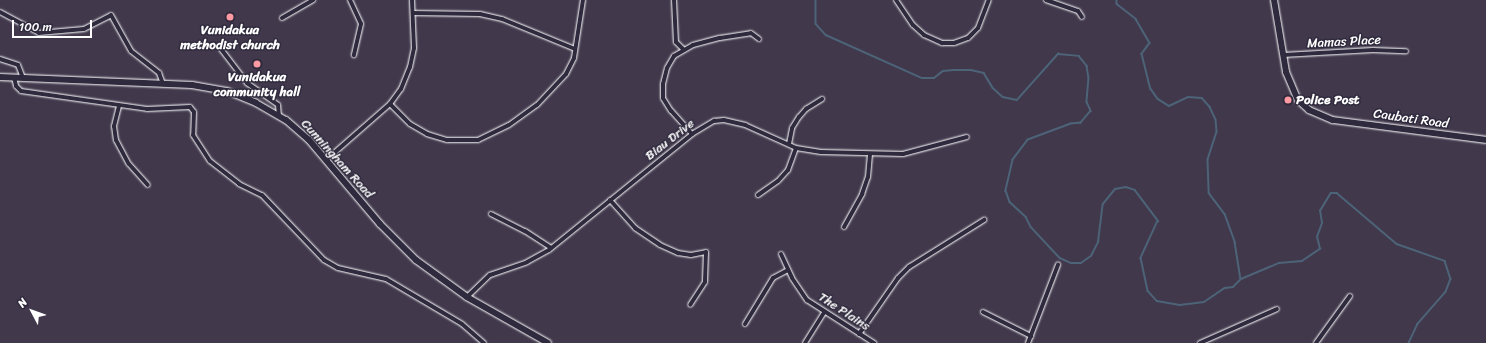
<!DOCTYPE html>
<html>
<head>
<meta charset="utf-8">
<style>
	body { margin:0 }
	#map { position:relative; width:1486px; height:343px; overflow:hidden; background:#41384c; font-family:Sriracha,sans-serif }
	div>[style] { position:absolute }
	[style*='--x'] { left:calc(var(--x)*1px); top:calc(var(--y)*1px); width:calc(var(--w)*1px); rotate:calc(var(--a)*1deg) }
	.stream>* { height:1.5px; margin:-0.75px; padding:0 0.75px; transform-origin:0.75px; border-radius:0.75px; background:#4d6378 }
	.roads { filter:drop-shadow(0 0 1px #fff) drop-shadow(0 0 1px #fff) }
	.street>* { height:4px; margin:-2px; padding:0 2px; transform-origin:2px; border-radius:2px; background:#2f2a3d }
	.secondary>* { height:6px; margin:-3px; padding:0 3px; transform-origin:3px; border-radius:3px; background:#2f2a3d }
	.dots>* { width:11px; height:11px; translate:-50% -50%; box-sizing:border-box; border:2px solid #2f2a3d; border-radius:50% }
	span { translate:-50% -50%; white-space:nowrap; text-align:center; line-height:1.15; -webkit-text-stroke:3px #2f2a3d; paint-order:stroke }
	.poi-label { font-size:13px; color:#fff; font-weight:700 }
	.left { translate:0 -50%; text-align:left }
	.street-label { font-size:13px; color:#fff }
	.north { position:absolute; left:12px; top:291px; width:40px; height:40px; -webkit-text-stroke:3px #2f2a3d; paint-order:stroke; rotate:311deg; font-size:11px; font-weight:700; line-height:16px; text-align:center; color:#fff }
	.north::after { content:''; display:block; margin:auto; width:14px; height:18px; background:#fff; clip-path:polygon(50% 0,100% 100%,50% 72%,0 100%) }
	.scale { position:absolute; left:12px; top:20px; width:80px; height:18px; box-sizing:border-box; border:2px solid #fff; border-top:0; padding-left:5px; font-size:12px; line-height:14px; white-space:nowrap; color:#fff; -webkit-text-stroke:3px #2f2a3d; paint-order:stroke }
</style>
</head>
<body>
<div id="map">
	<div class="stream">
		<div style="--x:816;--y:0;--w:24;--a:90"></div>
		<div style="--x:816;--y:24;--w:15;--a:48"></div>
		<div style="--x:826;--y:35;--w:105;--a:24.1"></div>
		<div style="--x:922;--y:78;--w:12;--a:0"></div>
		<div style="--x:934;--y:78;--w:11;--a:-38"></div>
		<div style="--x:943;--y:71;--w:10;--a:-6"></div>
		<div style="--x:953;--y:70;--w:18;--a:0"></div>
		<div style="--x:971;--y:70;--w:13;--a:13"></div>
		<div style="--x:984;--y:73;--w:17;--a:59"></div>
		<div style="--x:993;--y:88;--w:13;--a:42"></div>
		<div style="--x:1003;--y:97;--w:14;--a:12"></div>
		<div style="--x:1017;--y:100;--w:62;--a:-48.3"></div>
		<div style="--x:1058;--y:54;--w:21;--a:5"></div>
		<div style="--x:1079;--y:56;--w:13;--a:51"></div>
		<div style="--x:1087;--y:66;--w:12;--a:81"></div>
		<div style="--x:1089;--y:78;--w:24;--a:95"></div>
		<div style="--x:1087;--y:102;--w:10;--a:66"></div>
		<div style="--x:1091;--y:111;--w:16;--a:130"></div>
		<div style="--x:1081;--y:123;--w:10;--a:174"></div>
		<div style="--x:1071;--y:124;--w:46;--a:159.6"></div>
		<div style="--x:1028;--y:140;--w:25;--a:127"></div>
		<div style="--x:1013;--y:160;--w:32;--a:103"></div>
		<div style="--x:1006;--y:191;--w:12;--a:70"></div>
		<div style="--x:1010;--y:202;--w:22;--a:43"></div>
		<div style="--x:1026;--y:217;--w:11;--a:63"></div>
		<div style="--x:1031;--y:227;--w:42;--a:46.9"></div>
		<div style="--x:1060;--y:258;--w:12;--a:24"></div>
		<div style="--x:1071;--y:263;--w:10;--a:0"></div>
		<div style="--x:1081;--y:263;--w:12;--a:-35"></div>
		<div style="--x:1091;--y:256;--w:16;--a:-63"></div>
		<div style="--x:1098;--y:242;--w:38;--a:-83"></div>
		<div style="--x:1103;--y:204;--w:19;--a:-51"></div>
		<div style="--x:1115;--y:189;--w:11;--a:-10"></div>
		<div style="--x:1126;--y:187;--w:9;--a:18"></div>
		<div style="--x:1135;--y:190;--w:39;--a:53"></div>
		<div style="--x:1158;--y:221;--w:41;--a:114.7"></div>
		<div style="--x:1141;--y:258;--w:34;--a:78"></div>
		<div style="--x:1148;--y:291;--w:13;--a:48"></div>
		<div style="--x:1157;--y:301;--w:23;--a:10"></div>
		<div style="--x:1180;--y:305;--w:24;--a:-7"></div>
		<div style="--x:1204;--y:302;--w:25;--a:-34"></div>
		<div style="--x:1225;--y:288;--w:8;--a:-7"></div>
		<div style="--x:1233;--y:287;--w:11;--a:-45"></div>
		<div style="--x:1241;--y:279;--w:41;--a:-22.8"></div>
		<div style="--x:1279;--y:263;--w:23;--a:-5"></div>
		<div style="--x:1302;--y:261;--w:22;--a:-34"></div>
		<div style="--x:1320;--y:249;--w:12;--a:-104"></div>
		<div style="--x:1317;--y:237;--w:15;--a:-70"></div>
		<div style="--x:1322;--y:223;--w:12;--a:-99"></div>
		<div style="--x:1320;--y:211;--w:21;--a:-59"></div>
		<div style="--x:1331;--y:193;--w:6;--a:0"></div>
		<div style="--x:1337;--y:193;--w:79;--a:40.4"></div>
		<div style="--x:1397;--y:244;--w:51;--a:19.5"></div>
		<div style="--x:1445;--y:261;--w:19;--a:72"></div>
		<div style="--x:1451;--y:279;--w:14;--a:111"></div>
		<div style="--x:1446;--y:292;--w:43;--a:131.2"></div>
		<div style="--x:1418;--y:324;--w:21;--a:115"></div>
		<div style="--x:1117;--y:0;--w:4;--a:90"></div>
		<div style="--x:1117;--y:4;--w:24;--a:38"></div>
		<div style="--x:1136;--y:19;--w:28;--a:60"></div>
		<div style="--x:1150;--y:43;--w:14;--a:126"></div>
		<div style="--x:1142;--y:54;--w:36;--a:76"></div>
		<div style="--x:1151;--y:89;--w:12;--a:55"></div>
		<div style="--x:1158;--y:99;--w:13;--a:32"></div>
		<div style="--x:1169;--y:106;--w:21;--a:-25"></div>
		<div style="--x:1188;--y:97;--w:14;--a:4"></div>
		<div style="--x:1202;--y:98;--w:12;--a:48"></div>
		<div style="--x:1210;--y:107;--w:14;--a:65"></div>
		<div style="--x:1216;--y:120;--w:12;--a:85"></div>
		<div style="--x:1217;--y:132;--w:29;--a:108"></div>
		<div style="--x:1208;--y:160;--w:33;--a:88"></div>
		<div style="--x:1209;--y:193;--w:26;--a:53"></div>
		<div style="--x:1225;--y:214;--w:30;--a:70"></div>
		<div style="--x:1235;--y:242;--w:37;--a:81"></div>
	</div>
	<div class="roads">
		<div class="street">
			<div style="--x:350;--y:0;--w:26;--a:65"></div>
			<div style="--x:361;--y:24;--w:32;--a:103"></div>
			<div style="--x:674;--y:0;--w:42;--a:87.3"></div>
			<div style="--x:676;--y:42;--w:11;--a:45"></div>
			<div style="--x:896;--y:0;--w:30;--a:56"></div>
			<div style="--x:913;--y:25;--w:15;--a:42"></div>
			<div style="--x:924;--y:35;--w:20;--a:24"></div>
			<div style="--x:942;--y:43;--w:12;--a:0"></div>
			<div style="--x:954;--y:43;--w:15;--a:-20"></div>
			<div style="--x:968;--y:38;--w:14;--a:-45"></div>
			<div style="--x:978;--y:28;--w:30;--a:-69"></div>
			<div style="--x:1046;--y:0;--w:34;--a:19"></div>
			<div style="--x:1078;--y:11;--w:7;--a:56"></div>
			<div style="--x:0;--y:12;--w:44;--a:28.3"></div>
			<div style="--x:39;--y:33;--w:45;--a:-5.1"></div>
			<div style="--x:84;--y:29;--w:30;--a:-27"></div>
			<div style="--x:111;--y:15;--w:41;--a:60.9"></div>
			<div style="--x:131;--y:51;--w:36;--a:38"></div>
			<div style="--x:159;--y:73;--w:12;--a:70"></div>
			<div style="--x:413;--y:13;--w:67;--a:0.9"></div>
			<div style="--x:480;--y:14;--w:23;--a:13"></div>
			<div style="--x:502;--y:19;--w:79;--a:22.3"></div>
			<div style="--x:282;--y:18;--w:36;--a:-30"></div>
			<div style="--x:221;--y:49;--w:43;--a:52.6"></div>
			<div style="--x:247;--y:83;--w:38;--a:35"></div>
			<div style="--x:278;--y:105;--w:11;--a:85"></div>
			<div style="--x:1283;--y:55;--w:90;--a:-3.2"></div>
			<div style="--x:1373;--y:50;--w:33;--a:2"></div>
			<div style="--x:0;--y:59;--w:19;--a:18"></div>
			<div style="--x:18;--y:65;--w:14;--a:69"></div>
			<div style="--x:14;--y:77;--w:9;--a:77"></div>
			<div style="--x:16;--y:86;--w:7;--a:45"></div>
			<div style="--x:21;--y:91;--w:127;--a:8.1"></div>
			<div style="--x:147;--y:109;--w:43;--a:-2.7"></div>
			<div style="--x:190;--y:107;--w:6;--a:51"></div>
			<div style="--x:194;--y:112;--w:23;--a:92"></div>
			<div style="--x:193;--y:135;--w:31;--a:57"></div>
			<div style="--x:210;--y:161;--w:37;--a:38"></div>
			<div style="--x:239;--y:184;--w:25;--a:26"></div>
			<div style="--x:262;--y:195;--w:90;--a:46.4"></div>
			<div style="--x:324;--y:260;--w:16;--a:30"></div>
			<div style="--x:338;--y:268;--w:49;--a:12.9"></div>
			<div style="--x:386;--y:279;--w:88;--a:30.6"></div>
			<div style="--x:462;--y:324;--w:29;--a:41"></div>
			<div style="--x:390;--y:104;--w:28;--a:45"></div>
			<div style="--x:410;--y:124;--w:20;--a:30"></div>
			<div style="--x:427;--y:134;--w:21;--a:17"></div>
			<div style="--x:447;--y:140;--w:31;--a:0"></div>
			<div style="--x:478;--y:140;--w:34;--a:-26"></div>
			<div style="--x:509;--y:125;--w:34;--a:-36"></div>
			<div style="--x:537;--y:105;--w:42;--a:-46.9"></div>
			<div style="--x:566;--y:74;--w:18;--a:-63"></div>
			<div style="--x:574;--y:58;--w:59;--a:-81.2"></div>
			<div style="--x:119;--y:106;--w:21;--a:104"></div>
			<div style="--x:114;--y:126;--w:14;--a:82"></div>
			<div style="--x:116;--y:140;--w:27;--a:62"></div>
			<div style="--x:129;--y:164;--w:28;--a:48"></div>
			<div style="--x:692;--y:134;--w:31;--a:-132"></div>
			<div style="--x:671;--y:111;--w:15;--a:-122"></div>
			<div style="--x:663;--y:98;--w:14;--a:-90"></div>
			<div style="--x:663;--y:84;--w:16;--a:-76"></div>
			<div style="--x:667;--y:68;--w:14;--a:-60"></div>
			<div style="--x:674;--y:56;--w:22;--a:-30"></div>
			<div style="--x:693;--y:45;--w:28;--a:-15"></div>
			<div style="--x:720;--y:38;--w:31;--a:-9"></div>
			<div style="--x:751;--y:33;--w:10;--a:37"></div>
			<div style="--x:789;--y:144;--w:16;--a:-79"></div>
			<div style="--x:792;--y:128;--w:13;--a:-58"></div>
			<div style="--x:799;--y:117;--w:11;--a:-49"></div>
			<div style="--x:806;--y:109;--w:19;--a:-32"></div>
			<div style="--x:326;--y:160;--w:85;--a:-41.2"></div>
			<div style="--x:390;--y:104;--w:19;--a:-54"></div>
			<div style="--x:401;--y:89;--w:24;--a:-68"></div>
			<div style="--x:410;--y:67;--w:19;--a:-78"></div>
			<div style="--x:414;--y:48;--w:48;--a:-92.4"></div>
			<div style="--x:758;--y:195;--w:24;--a:-35"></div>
			<div style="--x:778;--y:181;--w:15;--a:-48"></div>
			<div style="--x:788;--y:170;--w:23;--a:-70"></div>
			<div style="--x:610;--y:200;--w:38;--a:48"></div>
			<div style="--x:635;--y:228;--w:30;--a:34"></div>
			<div style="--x:660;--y:245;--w:20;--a:24"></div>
			<div style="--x:678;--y:253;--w:13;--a:9"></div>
			<div style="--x:691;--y:255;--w:15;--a:-11"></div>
			<div style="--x:706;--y:252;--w:30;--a:92"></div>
			<div style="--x:705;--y:282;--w:27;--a:123"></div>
			<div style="--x:491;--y:214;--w:38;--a:27"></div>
			<div style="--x:525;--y:231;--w:31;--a:33"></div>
			<div style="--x:844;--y:227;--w:38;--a:-61"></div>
			<div style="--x:862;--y:194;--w:18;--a:-71"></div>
			<div style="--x:868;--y:177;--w:23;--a:-85"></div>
			<div style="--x:781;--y:254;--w:26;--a:65"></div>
			<div style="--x:792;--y:278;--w:27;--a:56"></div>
			<div style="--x:807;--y:300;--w:80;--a:32.7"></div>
			<div style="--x:467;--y:297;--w:32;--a:-44"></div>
			<div style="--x:490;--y:275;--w:39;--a:-19"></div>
			<div style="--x:527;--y:262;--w:25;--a:-29"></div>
			<div style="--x:549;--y:250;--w:184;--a:-39"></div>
			<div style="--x:692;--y:134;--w:26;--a:-31"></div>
			<div style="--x:714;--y:121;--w:10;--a:-6"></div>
			<div style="--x:724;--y:120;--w:22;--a:13"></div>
			<div style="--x:745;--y:125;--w:56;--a:24.3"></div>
			<div style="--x:796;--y:148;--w:25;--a:9"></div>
			<div style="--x:821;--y:152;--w:82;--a:1.4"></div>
			<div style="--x:903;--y:154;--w:66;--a:-14.9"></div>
			<div style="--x:983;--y:312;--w:54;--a:26.6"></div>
			<div style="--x:745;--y:324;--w:54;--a:-58.7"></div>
			<div style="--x:773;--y:278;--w:17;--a:-28"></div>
			<div style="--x:859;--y:334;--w:68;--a:-55.1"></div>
			<div style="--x:898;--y:278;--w:16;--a:-45"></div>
			<div style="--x:909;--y:267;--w:89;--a:-32.1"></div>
			<div style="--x:805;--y:343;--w:36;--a:-58"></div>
			<div style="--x:1028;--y:343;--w:84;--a:-69"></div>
			<div style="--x:1200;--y:343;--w:84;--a:-23.8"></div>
			<div style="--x:1316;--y:343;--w:58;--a:-54.1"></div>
		</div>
		<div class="secondary">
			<div style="--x:1274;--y:0;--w:73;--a:80.5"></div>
			<div style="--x:1286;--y:72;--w:30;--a:67"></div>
			<div style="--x:1298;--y:100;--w:15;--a:42"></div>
			<div style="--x:1309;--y:110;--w:26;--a:23"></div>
			<div style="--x:1333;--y:120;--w:154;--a:7.4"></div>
			<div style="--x:0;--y:77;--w:192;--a:2.4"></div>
			<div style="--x:192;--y:85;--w:36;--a:10"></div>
			<div style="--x:227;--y:91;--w:31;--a:22"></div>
			<div style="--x:256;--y:103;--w:34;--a:30"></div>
			<div style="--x:286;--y:120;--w:30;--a:41"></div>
			<div style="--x:309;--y:140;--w:110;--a:49.8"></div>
			<div style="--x:380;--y:224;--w:51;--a:45"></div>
			<div style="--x:416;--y:260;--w:63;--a:36"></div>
			<div style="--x:467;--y:297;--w:93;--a:29.6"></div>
		</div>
	</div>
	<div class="dots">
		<div style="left:230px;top:17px;background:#ff9aa2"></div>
		<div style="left:257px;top:64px;background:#ff9aa2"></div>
		<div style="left:1288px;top:100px;background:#ff9aa2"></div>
	</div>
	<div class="poi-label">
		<span style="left:230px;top:38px">Vunidakua<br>methodist church</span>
		<span style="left:257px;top:85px">Vunidakua<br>community hall</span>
		<span class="left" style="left:1296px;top:100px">Police Post</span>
	</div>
	<div class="street-label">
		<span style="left:1344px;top:42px;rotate:-3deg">Mamas Place</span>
		<span style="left:1411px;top:119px;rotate:8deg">Caubati Road</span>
		<span style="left:670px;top:140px;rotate:-38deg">Biau Drive</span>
		<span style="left:337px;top:159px;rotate:48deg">Cunningham Road</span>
		<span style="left:844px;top:312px;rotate:33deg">The Plains</span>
	</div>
	<div class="north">N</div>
	<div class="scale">100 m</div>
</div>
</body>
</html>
